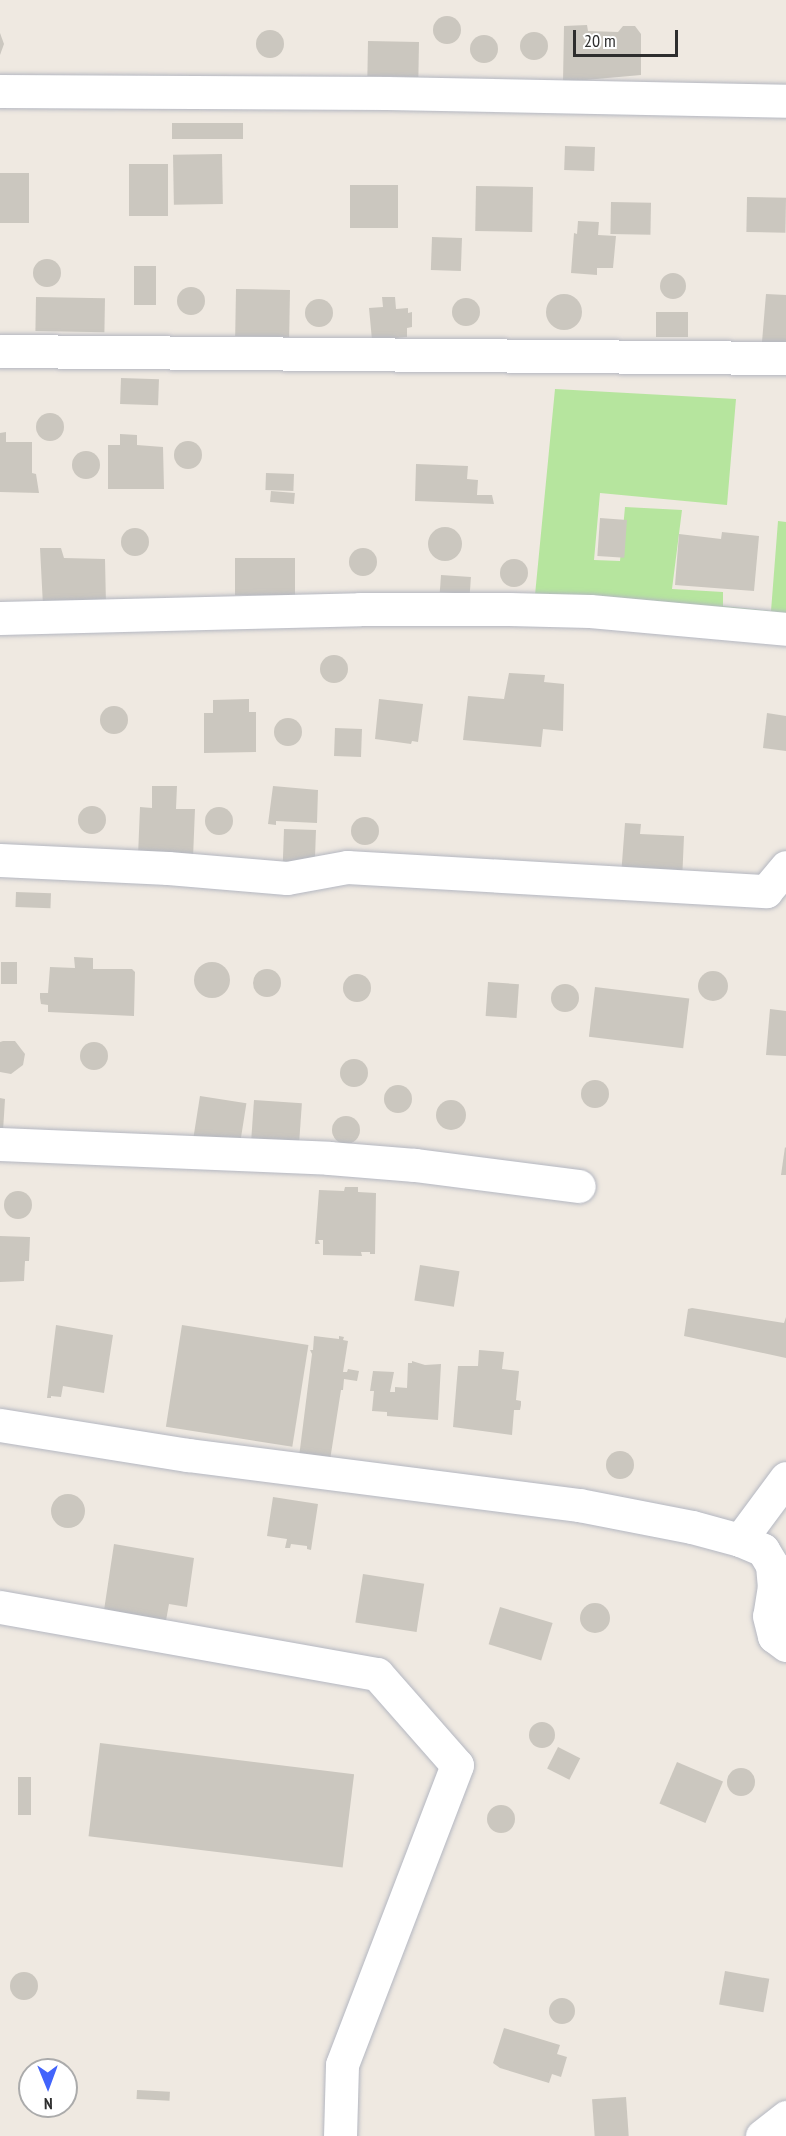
<!DOCTYPE html>
<html>
<head>
<meta charset="utf-8">
<style>
	body { margin:0 }
	#map { position:relative; width:786px; height:2136px; overflow:hidden; background:#efe9e1; font-family:"PT Sans Narrow",sans-serif }
	div>[style] { position:absolute }
	[style*='--x'] { left:calc(var(--x)*1px); top:calc(var(--y)*1px); width:calc(var(--w)*1px); rotate:calc(var(--a)*1deg) }
	.green>* { inset:0; background:#b6e59e }
	.building>* { inset:0; background:#cbc7bf; transform-origin:0 0 }
	.round { border-radius:50% }
	.roads { filter:drop-shadow(0 0 2px #b4b7c1) drop-shadow(0 0 2px #b4b7c1) }
	.street>* { height:33px; margin:-16.5px; padding:0 16.5px; transform-origin:16.5px; border-radius:16.5px; background:#fff }
	span { translate:-50% -50%; white-space:nowrap; text-align:center; line-height:1.15; -webkit-text-stroke:6px #fff; paint-order:stroke }
	.north { position:absolute; left:18px; top:2058px; width:60px; height:60px; box-sizing:border-box; background:#fff; border:2px solid #ababab; border-radius:50%; rotate:179deg; font-size:16px; font-weight:700; line-height:24px; text-align:center; color:#2e2e2e }
	.north::after { content:''; display:block; margin:auto; width:21px; height:27px; background:#4264fb; clip-path:polygon(50% 0,100% 100%,50% 72%,0 100%) }
	.scale { position:absolute; left:573px; top:30px; width:105px; height:27px; box-sizing:border-box; border:3px solid #2e2e2e; border-top:0; padding-left:8px; font-size:18px; line-height:21px; white-space:nowrap; color:#2e2e2e; -webkit-text-stroke:4px #fff; paint-order:stroke }
</style>
</head>
<body>
<div id="map">
	<div class="green">
		<div style="clip-path:polygon(555px 389px,736px 399px,727px 505px,600px 493px,594px 560px,620px 561px,625px 507px,682px 510px,672px 589px,723px 592px,723px 606px,771px 611px,778px 521px,786px 522px,786px 619px,535px 595px)"></div>
	</div>
	<div class="building">
		<div class="round" style="left:433px;top:16px;width:28px;height:28px"></div>
		<div style="clip-path:polygon(587px 25px,588px 31px,618px 32px,623px 26px,635px 26px,641px 34px,641px 75px,563px 82px,564px 26px)"></div>
		<div class="round" style="left:256px;top:30px;width:28px;height:28px"></div>
		<div class="round" style="left:520px;top:32px;width:28px;height:28px"></div>
		<div style="clip-path:polygon(0 33px,4px 44px,0 55px)"></div>
		<div class="round" style="left:470px;top:35px;width:28px;height:28px"></div>
		<div style="left:368px;top:41px;width:51px;height:35px;rotate:1deg"></div>
		<div style="left:172px;top:123px;width:71px;height:16px"></div>
		<div style="left:565px;top:146px;width:30px;height:24px;rotate:2deg"></div>
		<div style="left:222px;top:154px;width:50px;height:49px;rotate:89deg"></div>
		<div style="left:129px;top:164px;width:39px;height:52px"></div>
		<div style="left:0;top:173px;width:29px;height:50px"></div>
		<div style="left:350px;top:185px;width:48px;height:43px"></div>
		<div style="left:476px;top:186px;width:57px;height:45px;rotate:1deg"></div>
		<div style="left:747px;top:197px;width:39px;height:35px;rotate:1deg"></div>
		<div style="left:611px;top:202px;width:40px;height:32px;rotate:1deg"></div>
		<div style="clip-path:polygon(578px 221px,599px 222px,598px 235px,616px 236px,613px 268px,597px 268px,597px 275px,571px 273px,574px 233px,577px 234px)"></div>
		<div style="left:432px;top:237px;width:30px;height:33px;rotate:2deg"></div>
		<div class="round" style="left:33px;top:259px;width:28px;height:28px"></div>
		<div style="left:134px;top:266px;width:22px;height:39px"></div>
		<div class="round" style="left:660px;top:273px;width:26px;height:26px"></div>
		<div class="round" style="left:177px;top:287px;width:28px;height:28px"></div>
		<div style="left:236px;top:289px;width:54px;height:47px;rotate:1deg"></div>
		<div style="clip-path:polygon(766px 294px,786px 295px,786px 344px,762px 342px)"></div>
		<div class="round" style="left:546px;top:294px;width:36px;height:36px"></div>
		<div style="left:36px;top:297px;width:69px;height:34px;rotate:1deg"></div>
		<div style="clip-path:polygon(382px 297px,395px 297px,396px 309px,408px 308px,408px 313px,412px 312px,412px 327px,407px 328px,407px 337px,372px 340px,369px 308px,383px 307px)"></div>
		<div class="round" style="left:452px;top:298px;width:28px;height:28px"></div>
		<div class="round" style="left:305px;top:299px;width:28px;height:28px"></div>
		<div style="left:656px;top:312px;width:32px;height:25px"></div>
		<div style="left:121px;top:378px;width:38px;height:26px;rotate:2deg"></div>
		<div class="round" style="left:36px;top:413px;width:28px;height:28px"></div>
		<div style="clip-path:polygon(6px 432px,6px 442px,32px 442px,32px 473px,36px 474px,39px 493px,0 492px,0 433px)"></div>
		<div style="clip-path:polygon(120px 434px,137px 435px,137px 445px,163px 447px,164px 489px,108px 489px,108px 445px,120px 445px)"></div>
		<div class="round" style="left:174px;top:441px;width:28px;height:28px"></div>
		<div class="round" style="left:72px;top:451px;width:28px;height:28px"></div>
		<div style="clip-path:polygon(416px 464px,468px 466px,467px 479px,478px 480px,477px 495px,492px 495px,494px 504px,415px 501px)"></div>
		<div style="left:266px;top:473px;width:28px;height:17px;rotate:2deg"></div>
		<div style="left:271px;top:491px;width:24px;height:11px;rotate:5deg"></div>
		<div style="left:600px;top:518px;width:27px;height:38px;rotate:4deg"></div>
		<div class="round" style="left:428px;top:527px;width:34px;height:34px"></div>
		<div class="round" style="left:121px;top:528px;width:28px;height:28px"></div>
		<div style="clip-path:polygon(722px 532px,759px 536px,754px 591px,675px 585px,679px 534px,721px 539px)"></div>
		<div style="clip-path:polygon(40px 548px,61px 548px,64px 558px,105px 559px,106px 605px,43px 606px)"></div>
		<div class="round" style="left:349px;top:548px;width:28px;height:28px"></div>
		<div style="left:235px;top:558px;width:60px;height:37px"></div>
		<div class="round" style="left:500px;top:559px;width:28px;height:28px"></div>
		<div style="left:441px;top:575px;width:30px;height:17px;rotate:4deg"></div>
		<div class="round" style="left:320px;top:655px;width:28px;height:28px"></div>
		<div style="clip-path:polygon(509px 673px,545px 675px,544px 682px,564px 684px,563px 731px,543px 729px,541px 747px,463px 740px,468px 696px,504px 699px)"></div>
		<div style="clip-path:polygon(249px 699px,249px 712px,256px 712px,256px 752px,204px 753px,204px 713px,213px 713px,213px 700px)"></div>
		<div style="clip-path:polygon(379px 699px,423px 704px,418px 742px,412px 741px,411px 744px,375px 739px)"></div>
		<div class="round" style="left:100px;top:706px;width:28px;height:28px"></div>
		<div style="clip-path:polygon(767px 713px,786px 716px,786px 751px,763px 748px)"></div>
		<div class="round" style="left:274px;top:718px;width:28px;height:28px"></div>
		<div style="left:335px;top:728px;width:27px;height:28px;rotate:2deg"></div>
		<div style="clip-path:polygon(152px 786px,177px 786px,176px 809px,195px 809px,193px 858px,138px 856px,140px 807px,152px 808px)"></div>
		<div style="clip-path:polygon(273px 786px,318px 790px,317px 823px,276px 821px,276px 825px,268px 824px)"></div>
		<div class="round" style="left:78px;top:806px;width:28px;height:28px"></div>
		<div class="round" style="left:205px;top:807px;width:28px;height:28px"></div>
		<div class="round" style="left:351px;top:817px;width:28px;height:28px"></div>
		<div style="clip-path:polygon(625px 823px,641px 824px,640px 834px,684px 836px,682px 882px,621px 876px)"></div>
		<div style="left:284px;top:829px;width:32px;height:39px;rotate:2deg"></div>
		<div style="left:16px;top:892px;width:35px;height:15px;rotate:2deg"></div>
		<div style="clip-path:polygon(74px 957px,93px 958px,93px 969px,132px 969px,135px 972px,134px 1016px,48px 1012px,48px 1005px,41px 1004px,40px 998px,40px 993px,48px 993px,50px 967px,75px 968px)"></div>
		<div style="left:1px;top:962px;width:16px;height:22px"></div>
		<div class="round" style="left:194px;top:962px;width:36px;height:36px"></div>
		<div class="round" style="left:253px;top:969px;width:28px;height:28px"></div>
		<div class="round" style="left:698px;top:971px;width:30px;height:30px"></div>
		<div class="round" style="left:343px;top:974px;width:28px;height:28px"></div>
		<div style="left:488px;top:982px;width:31px;height:34px;rotate:4deg"></div>
		<div class="round" style="left:551px;top:984px;width:28px;height:28px"></div>
		<div style="left:595px;top:987px;width:95px;height:50px;rotate:7deg"></div>
		<div style="clip-path:polygon(770px 1009px,786px 1011px,786px 1056px,766px 1055px)"></div>
		<div style="clip-path:polygon(3px 1041px,15px 1041px,25px 1054px,23px 1065px,11px 1074px,0 1072px,0 1042px)"></div>
		<div class="round" style="left:80px;top:1042px;width:28px;height:28px"></div>
		<div class="round" style="left:340px;top:1059px;width:28px;height:28px"></div>
		<div class="round" style="left:581px;top:1080px;width:28px;height:28px"></div>
		<div class="round" style="left:384px;top:1085px;width:28px;height:28px"></div>
		<div style="left:200px;top:1096px;width:47px;height:41px;rotate:9deg"></div>
		<div style="clip-path:polygon(0 1098px,5px 1099px,3px 1131px,0 1131px)"></div>
		<div class="round" style="left:436px;top:1100px;width:30px;height:30px"></div>
		<div style="left:254px;top:1100px;width:48px;height:46px;rotate:4deg"></div>
		<div class="round" style="left:332px;top:1116px;width:28px;height:28px"></div>
		<div style="clip-path:polygon(785px 1147px,786px 1148px,786px 1175px,781px 1175px)"></div>
		<div style="clip-path:polygon(345px 1187px,358px 1187px,358px 1192px,376px 1193px,375px 1254px,370px 1254px,370px 1252px,361px 1252px,362px 1256px,323px 1255px,323px 1240px,318px 1240px,320px 1244px,315px 1244px,319px 1190px,344px 1191px)"></div>
		<div class="round" style="left:4px;top:1191px;width:28px;height:28px"></div>
		<div style="clip-path:polygon(0 1236px,30px 1237px,29px 1261px,25px 1261px,24px 1281px,0 1282px)"></div>
		<div style="left:420px;top:1265px;width:40px;height:36px;rotate:9deg"></div>
		<div style="clip-path:polygon(692px 1308px,784px 1323px,786px 1317px,786px 1358px,684px 1336px,688px 1309px)"></div>
		<div style="clip-path:polygon(56px 1325px,113px 1335px,104px 1393px,63px 1386px,61px 1397px,51px 1396px,51px 1398px,47px 1398px)"></div>
		<div style="left:182px;top:1325px;width:128px;height:103px;rotate:9deg"></div>
		<div style="clip-path:polygon(314px 1336px,339px 1339px,339px 1336px,344px 1337px,343px 1340px,348px 1341px,343px 1372px,347px 1372px,348px 1369px,359px 1371px,357px 1381px,344px 1379px,343px 1390px,341px 1390px,330px 1460px,299px 1457px,312px 1354px,310px 1350px,313px 1350px)"></div>
		<div style="clip-path:polygon(479px 1350px,504px 1352px,502px 1369px,519px 1371px,516px 1400px,521px 1401px,521px 1405px,520px 1410px,514px 1410px,512px 1435px,453px 1427px,458px 1366px,478px 1366px)"></div>
		<div style="clip-path:polygon(412px 1361px,425px 1365px,441px 1364px,438px 1420px,387px 1416px,387px 1412px,372px 1411px,374px 1391px,370px 1391px,373px 1371px,394px 1372px,390px 1392px,395px 1392px,395px 1387px,407px 1388px,408px 1363px,412px 1363px)"></div>
		<div class="round" style="left:606px;top:1451px;width:28px;height:28px"></div>
		<div class="round" style="left:51px;top:1494px;width:34px;height:34px"></div>
		<div style="clip-path:polygon(273px 1497px,318px 1504px,311px 1550px,307px 1549px,307px 1546px,291px 1544px,290px 1548px,285px 1548px,287px 1539px,267px 1536px)"></div>
		<div style="clip-path:polygon(114px 1544px,194px 1558px,187px 1607px,169px 1604px,165px 1626px,103px 1617px)"></div>
		<div style="left:363px;top:1574px;width:62px;height:49px;rotate:9deg"></div>
		<div class="round" style="left:580px;top:1603px;width:30px;height:30px"></div>
		<div style="left:500px;top:1607px;width:55px;height:39px;rotate:17deg"></div>
		<div class="round" style="left:529px;top:1722px;width:26px;height:26px"></div>
		<div style="left:100px;top:1743px;width:256px;height:94px;rotate:7deg"></div>
		<div style="left:558px;top:1747px;width:25px;height:24px;rotate:27deg"></div>
		<div style="left:677px;top:1762px;width:50px;height:45px;rotate:23deg"></div>
		<div class="round" style="left:727px;top:1768px;width:28px;height:28px"></div>
		<div style="left:18px;top:1777px;width:13px;height:38px"></div>
		<div class="round" style="left:487px;top:1805px;width:28px;height:28px"></div>
		<div style="left:725px;top:1971px;width:45px;height:34px;rotate:10deg"></div>
		<div class="round" style="left:10px;top:1972px;width:28px;height:28px"></div>
		<div class="round" style="left:549px;top:1998px;width:26px;height:26px"></div>
		<div style="clip-path:polygon(504px 2028px,560px 2045px,557px 2054px,567px 2057px,561px 2077px,552px 2074px,549px 2083px,500px 2068px,493px 2063px)"></div>
		<div style="left:137px;top:2090px;width:33px;height:9px;rotate:3deg"></div>
		<div style="left:626px;top:2097px;width:39px;height:34px;rotate:86deg"></div>
	</div>
	<div class="roads">
		<div class="street">
			<div style="--x:0;--y:91;--w:387;--a:0.3"></div>
			<div style="--x:387;--y:93;--w:399;--a:1.1"></div>
			<div style="--x:0;--y:351;--w:786;--a:0.51"></div>
			<div style="--x:0;--y:618;--w:360;--a:-1.4"></div>
			<div style="--x:360;--y:609;--w:149;--a:0"></div>
			<div style="--x:509;--y:609;--w:81;--a:1.4"></div>
			<div style="--x:590;--y:611;--w:197;--a:5.2"></div>
			<div style="--x:0;--y:860;--w:168;--a:2.7"></div>
			<div style="--x:168;--y:868;--w:119;--a:4.8"></div>
			<div style="--x:287;--y:878;--w:61;--a:-10.4"></div>
			<div style="--x:347;--y:867;--w:420;--a:3.3"></div>
			<div style="--x:766;--y:891;--w:31;--a:-50"></div>
			<div style="--x:0;--y:1144;--w:329;--a:2.4"></div>
			<div style="--x:329;--y:1158;--w:86;--a:4.7"></div>
			<div style="--x:415;--y:1165;--w:165;--a:7.3"></div>
			<div style="--x:0;--y:1425;--w:190;--a:9.1"></div>
			<div style="--x:188;--y:1455;--w:394;--a:7.3"></div>
			<div style="--x:579;--y:1505;--w:115;--a:11"></div>
			<div style="--x:692;--y:1527;--w:50;--a:15.2"></div>
			<div style="--x:740;--y:1540;--w:25;--a:23"></div>
			<div style="--x:763;--y:1550;--w:17;--a:59"></div>
			<div style="--x:772;--y:1565;--w:21;--a:85"></div>
			<div style="--x:774;--y:1586;--w:30;--a:99"></div>
			<div style="--x:769;--y:1616;--w:21;--a:76"></div>
			<div style="--x:774;--y:1636;--w:15;--a:37"></div>
			<div style="--x:740;--y:1540;--w:77;--a:-53.4"></div>
			<div style="--x:0;--y:1607;--w:383;--a:10.1"></div>
			<div style="--x:377;--y:1674;--w:121;--a:48.7"></div>
			<div style="--x:457;--y:1765;--w:321;--a:111"></div>
			<div style="--x:342;--y:2065;--w:71;--a:91.6"></div>
			<div style="--x:762;--y:2136;--w:31;--a:-38"></div>
		</div>
	</div>
	<div class="north">N</div>
	<div class="scale">20 m</div>
</div>
</body>
</html>
